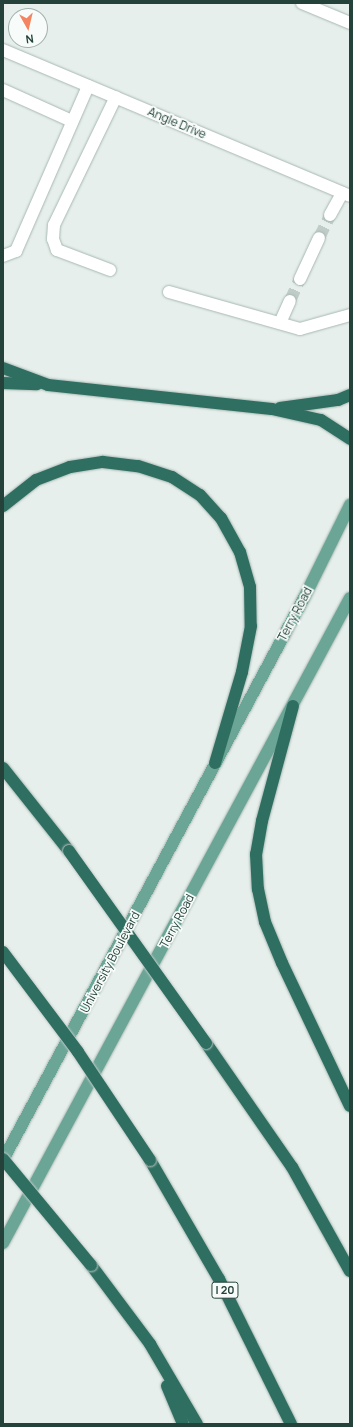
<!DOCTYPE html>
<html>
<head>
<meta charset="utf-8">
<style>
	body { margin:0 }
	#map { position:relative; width:353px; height:1427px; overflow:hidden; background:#e6efeb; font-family:Manrope,sans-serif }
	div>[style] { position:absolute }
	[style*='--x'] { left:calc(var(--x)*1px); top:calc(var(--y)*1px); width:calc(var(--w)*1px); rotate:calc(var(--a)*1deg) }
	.minor-tunnel>* { height:12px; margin-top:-6px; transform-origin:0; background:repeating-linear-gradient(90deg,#bfccc8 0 12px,transparent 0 18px) }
	.roads { filter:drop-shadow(0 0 1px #a8b8b2) drop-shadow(0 0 1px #a8b8b2) }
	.minor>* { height:12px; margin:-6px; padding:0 6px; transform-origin:6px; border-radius:6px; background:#fff }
	.major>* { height:12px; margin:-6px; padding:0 6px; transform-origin:6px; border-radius:6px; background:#6aa596 }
	.highway>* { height:12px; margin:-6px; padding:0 6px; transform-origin:6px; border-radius:6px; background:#2f6f62 }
	.bridges { filter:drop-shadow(0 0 1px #c2cac8) drop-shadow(0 0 1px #c2cac8) }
	.highway-bridge>* { height:12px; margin:-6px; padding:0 6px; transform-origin:6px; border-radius:6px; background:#2f6f62 }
	span { translate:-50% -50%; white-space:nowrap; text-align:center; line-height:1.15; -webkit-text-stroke:3.5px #f7fbf9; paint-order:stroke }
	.shield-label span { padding:1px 3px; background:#f7fbf9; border:1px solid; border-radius:3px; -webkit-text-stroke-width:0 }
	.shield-label { font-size:11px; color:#24423a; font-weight:700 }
	.street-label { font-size:12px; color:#24423a }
	.frame { position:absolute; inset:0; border:4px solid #24423a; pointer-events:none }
	.north { position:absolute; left:8px; top:8px; width:40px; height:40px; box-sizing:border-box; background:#f7fbf9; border:1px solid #a3b1ad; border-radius:50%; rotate:172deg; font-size:11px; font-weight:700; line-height:16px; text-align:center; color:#24423a }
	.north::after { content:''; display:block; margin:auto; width:14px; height:18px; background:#f4845f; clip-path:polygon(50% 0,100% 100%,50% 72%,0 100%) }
</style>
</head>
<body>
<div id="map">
	<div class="minor-tunnel">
		<div style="--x:319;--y:238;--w:25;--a:-64"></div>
		<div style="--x:290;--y:301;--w:24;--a:-66"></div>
	</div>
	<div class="roads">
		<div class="minor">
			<div style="--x:302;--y:3;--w:52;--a:22.6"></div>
			<div style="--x:3;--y:50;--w:376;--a:22.8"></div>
			<div style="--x:3;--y:90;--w:76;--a:24.2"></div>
			<div style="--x:330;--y:215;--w:25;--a:-61"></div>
			<div style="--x:3;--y:256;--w:14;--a:-21"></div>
			<div style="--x:16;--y:251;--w:180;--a:-66.4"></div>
			<div style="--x:110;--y:270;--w:57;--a:-159.3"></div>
			<div style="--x:57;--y:250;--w:12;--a:-110"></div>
			<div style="--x:53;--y:239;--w:14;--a:-86"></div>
			<div style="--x:54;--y:225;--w:142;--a:-64.2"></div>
			<div style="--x:300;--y:279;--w:45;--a:-65.1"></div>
			<div style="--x:169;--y:292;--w:136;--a:15.8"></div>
			<div style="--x:300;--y:329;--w:52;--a:-15.6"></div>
			<div style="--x:280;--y:323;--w:24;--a:-66"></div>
		</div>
		<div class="major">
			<div style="--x:3;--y:1160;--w:638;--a:-61.83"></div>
			<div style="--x:304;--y:598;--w:104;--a:-63.7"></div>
			<div style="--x:3;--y:1243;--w:732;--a:-61.72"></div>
		</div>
		<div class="highway">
			<div style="--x:3;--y:368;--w:48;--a:20.7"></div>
			<div style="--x:48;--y:385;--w:225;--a:6.1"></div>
			<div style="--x:272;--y:409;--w:50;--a:12.7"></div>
			<div style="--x:321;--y:420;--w:35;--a:33"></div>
			<div style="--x:3;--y:383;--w:34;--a:2"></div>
			<div style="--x:280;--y:408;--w:59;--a:-7.9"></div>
			<div style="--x:338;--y:400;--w:13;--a:-23"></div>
			<div style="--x:3;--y:506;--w:42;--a:-38.2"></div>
			<div style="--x:36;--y:480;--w:36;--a:-21"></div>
			<div style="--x:70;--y:467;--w:33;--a:-9"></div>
			<div style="--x:103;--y:462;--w:35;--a:7"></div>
			<div style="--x:138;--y:466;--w:36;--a:18"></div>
			<div style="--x:172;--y:477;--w:33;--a:33"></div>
			<div style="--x:200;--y:495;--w:31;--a:48"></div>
			<div style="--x:221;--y:518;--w:39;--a:61"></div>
			<div style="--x:240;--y:552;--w:36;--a:74"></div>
			<div style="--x:250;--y:587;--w:39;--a:89"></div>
			<div style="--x:251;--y:626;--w:47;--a:101.1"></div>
			<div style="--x:242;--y:672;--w:95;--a:106.5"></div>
			<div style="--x:293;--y:706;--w:119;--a:105.1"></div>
			<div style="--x:262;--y:821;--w:34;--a:100"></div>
			<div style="--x:256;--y:854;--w:35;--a:87"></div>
			<div style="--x:258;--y:889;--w:34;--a:78"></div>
			<div style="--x:265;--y:922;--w:44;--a:67.5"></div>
			<div style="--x:282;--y:963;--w:158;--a:64.6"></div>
			<div style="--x:3;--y:768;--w:106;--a:51.5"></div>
			<div style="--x:206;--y:1043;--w:151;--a:55.3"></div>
			<div style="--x:292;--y:1167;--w:119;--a:60.9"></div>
			<div style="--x:150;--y:1160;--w:138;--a:59.9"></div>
			<div style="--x:219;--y:1279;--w:162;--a:63.6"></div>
			<div style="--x:91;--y:1265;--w:99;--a:53.2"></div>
			<div style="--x:150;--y:1344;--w:93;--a:59.6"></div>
			<div style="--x:167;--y:1386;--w:41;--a:67.2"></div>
		</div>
	</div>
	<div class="bridges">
		<div class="highway-bridge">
			<div style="--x:69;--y:851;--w:236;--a:54.5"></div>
			<div style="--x:3;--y:952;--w:125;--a:53.1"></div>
			<div style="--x:78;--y:1052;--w:130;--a:56.3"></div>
			<div style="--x:3;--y:1159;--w:138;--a:50.3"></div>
		</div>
	</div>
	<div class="shield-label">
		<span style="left:225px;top:1290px">I 20</span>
	</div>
	<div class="street-label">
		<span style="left:177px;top:123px;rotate:23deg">Angle Drive</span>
		<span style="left:295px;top:614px;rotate:-62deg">Terry Road</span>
		<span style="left:177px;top:921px;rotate:-62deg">Terry Road</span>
		<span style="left:110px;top:962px;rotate:-62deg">University Boulevard</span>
	</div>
	<div class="frame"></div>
	<div class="north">N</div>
</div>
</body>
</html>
